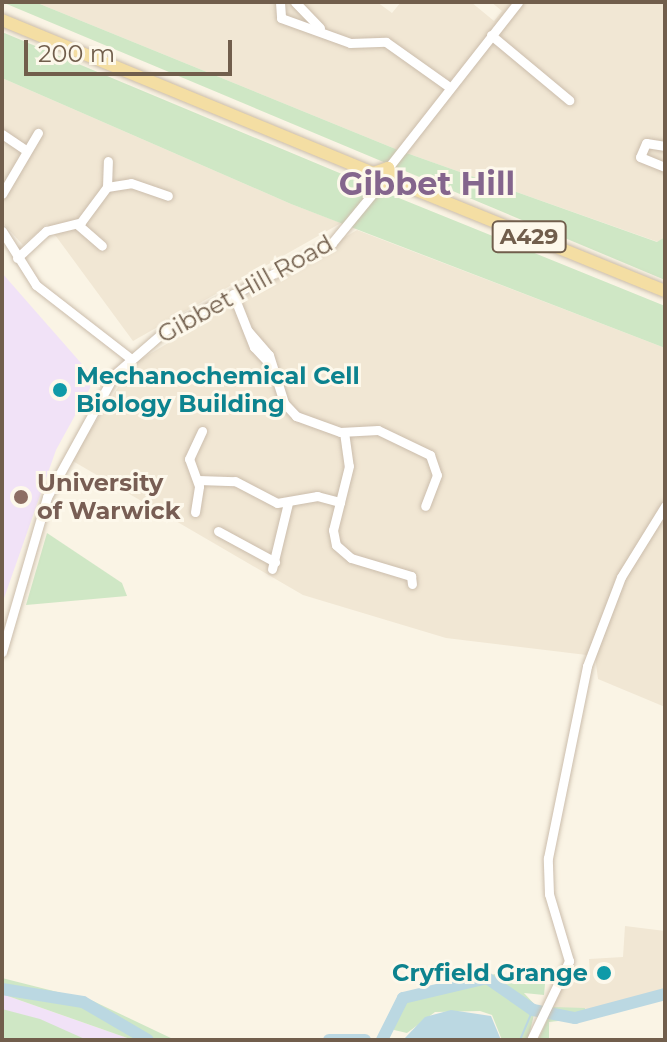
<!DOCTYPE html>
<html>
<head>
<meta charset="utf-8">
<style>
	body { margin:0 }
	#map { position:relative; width:667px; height:1042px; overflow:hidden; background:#faf4e5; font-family:Montserrat,sans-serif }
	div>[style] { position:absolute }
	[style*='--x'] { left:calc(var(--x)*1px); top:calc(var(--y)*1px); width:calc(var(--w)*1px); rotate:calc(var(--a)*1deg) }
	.residential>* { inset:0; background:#f1e7d4 }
	.education>* { inset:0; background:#f1e2f7 }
	.green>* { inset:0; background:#cfe7c5 }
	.water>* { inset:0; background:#bbd8e2 }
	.stream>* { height:2px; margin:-1px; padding:0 1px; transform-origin:1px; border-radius:1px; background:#bbd8e2 }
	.river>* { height:12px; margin:-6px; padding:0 6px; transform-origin:6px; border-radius:6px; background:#bbd8e2 }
	.roads { filter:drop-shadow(0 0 2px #cbbdac) drop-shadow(0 0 2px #cbbdac) }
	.minor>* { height:9px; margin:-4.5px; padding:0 4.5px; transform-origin:4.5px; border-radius:4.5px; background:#fff }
	.major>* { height:12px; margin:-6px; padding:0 6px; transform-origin:6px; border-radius:6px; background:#f4dea3 }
	.dots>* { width:22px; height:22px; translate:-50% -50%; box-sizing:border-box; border:4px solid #fdf8eb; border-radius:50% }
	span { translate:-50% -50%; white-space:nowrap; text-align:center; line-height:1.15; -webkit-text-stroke:6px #fdf8eb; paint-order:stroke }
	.shield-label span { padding:2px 6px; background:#fdf8eb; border:2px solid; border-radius:6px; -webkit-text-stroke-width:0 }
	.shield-label { font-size:22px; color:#715e4c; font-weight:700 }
	.street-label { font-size:24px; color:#715e4c }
	.culture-label { font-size:24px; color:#0d838f; font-weight:700 }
	.left { translate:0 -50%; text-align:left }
	.right { translate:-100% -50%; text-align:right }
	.education-label { font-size:24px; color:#785e54; font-weight:700 }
	.district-label { font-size:32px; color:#84658d; font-weight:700 }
	.frame { position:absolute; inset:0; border:4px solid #715e4c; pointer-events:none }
	.scale { position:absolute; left:24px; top:40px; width:208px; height:36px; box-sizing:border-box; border:4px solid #715e4c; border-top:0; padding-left:10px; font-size:24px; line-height:28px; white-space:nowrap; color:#715e4c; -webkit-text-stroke:6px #fdf8eb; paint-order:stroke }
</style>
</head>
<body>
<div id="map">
	<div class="residential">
		<div style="clip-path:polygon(35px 2px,377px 2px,392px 13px,401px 2px,471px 2px,494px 21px,502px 11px,491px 2px,665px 2px,665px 237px,658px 242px,398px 150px)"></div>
		<div style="clip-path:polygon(2px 78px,291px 204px,341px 223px,133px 341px,47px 224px,23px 245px,2px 222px)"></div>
		<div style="clip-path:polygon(357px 230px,665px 348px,665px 707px,598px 679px,595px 656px,446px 638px,303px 595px,71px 460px,133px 364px)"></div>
		<div style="clip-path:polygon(625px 926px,665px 931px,665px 990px,588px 1013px,546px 1010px,568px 976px,590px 975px,589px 959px,623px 957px)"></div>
	</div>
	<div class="education">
		<div style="clip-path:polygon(2px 273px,95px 379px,56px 450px,2px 604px)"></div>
		<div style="clip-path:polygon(2px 994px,16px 999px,133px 1040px,2px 1040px)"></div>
	</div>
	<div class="green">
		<div style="clip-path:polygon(2px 2px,35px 2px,398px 150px,657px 242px,665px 237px,665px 280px)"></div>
		<div style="clip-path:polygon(2px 32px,361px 182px,368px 196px,389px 194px,665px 306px,665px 348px,291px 204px,2px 78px)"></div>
		<div style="clip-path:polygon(47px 533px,122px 583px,127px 596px,26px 605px)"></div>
		<div style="clip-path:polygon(495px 974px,513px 984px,545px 984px,544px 995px,524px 993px,536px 1006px,528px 1040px,502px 1040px,492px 1015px,480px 1011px,435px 1012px,407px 1033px,394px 1030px,392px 1020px,411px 994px)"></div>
		<div style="clip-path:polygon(2px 978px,93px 1001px,175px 1040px,133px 1040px,2px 994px)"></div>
		<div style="clip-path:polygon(553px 1007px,585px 1008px,585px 1018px,549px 1022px,549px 1040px,538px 1040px)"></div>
		<div style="clip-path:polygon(2px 1009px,40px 1019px,87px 1040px,2px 1040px)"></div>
	</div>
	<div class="water">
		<div style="clip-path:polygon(451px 1010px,491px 1016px,501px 1040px,404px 1039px,425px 1017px)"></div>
	</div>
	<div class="stream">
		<div style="--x:520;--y:1040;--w:33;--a:-67"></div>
	</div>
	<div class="river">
		<div style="--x:2;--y:989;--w:82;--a:9.1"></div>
		<div style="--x:83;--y:1002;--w:75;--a:30.3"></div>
		<div style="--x:329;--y:1040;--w:36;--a:0"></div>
		<div style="--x:382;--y:1040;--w:47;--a:-63.4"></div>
		<div style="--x:403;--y:998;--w:86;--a:-13.4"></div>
		<div style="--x:487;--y:978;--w:56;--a:34.8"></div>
		<div style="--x:533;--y:1010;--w:43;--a:10.8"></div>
		<div style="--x:575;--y:1018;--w:93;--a:-14.9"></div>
	</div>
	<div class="roads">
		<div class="minor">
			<div style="--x:280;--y:2;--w:16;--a:86"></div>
			<div style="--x:281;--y:18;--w:73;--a:19.9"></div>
			<div style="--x:350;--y:43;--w:36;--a:-2"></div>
			<div style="--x:386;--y:42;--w:76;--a:35.4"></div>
			<div style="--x:295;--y:2;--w:36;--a:46"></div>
			<div style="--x:491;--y:35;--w:102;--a:39.8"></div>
			<div style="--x:2;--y:134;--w:29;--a:34"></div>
			<div style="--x:665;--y:146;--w:19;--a:-171"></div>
			<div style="--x:646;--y:143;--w:15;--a:113"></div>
			<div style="--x:640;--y:157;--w:27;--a:22"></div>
			<div style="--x:388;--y:168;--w:211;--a:-51.9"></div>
			<div style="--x:107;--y:187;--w:26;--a:-88"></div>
			<div style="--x:2;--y:194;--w:71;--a:-59.5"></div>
			<div style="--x:77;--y:224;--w:33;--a:41"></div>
			<div style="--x:2;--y:231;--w:64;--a:57.8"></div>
			<div style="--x:36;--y:285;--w:119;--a:37.8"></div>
			<div style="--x:17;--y:258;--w:40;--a:-43"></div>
			<div style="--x:46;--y:231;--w:36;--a:-14"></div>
			<div style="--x:81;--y:222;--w:44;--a:-53.4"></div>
			<div style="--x:107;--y:187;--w:24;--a:-9"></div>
			<div style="--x:131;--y:183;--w:39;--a:19"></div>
			<div style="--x:233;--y:294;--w:57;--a:68.4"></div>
			<div style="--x:254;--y:347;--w:25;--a:47"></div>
			<div style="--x:248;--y:331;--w:32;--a:49"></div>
			<div style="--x:269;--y:355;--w:50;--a:72.6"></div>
			<div style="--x:284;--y:403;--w:18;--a:47"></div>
			<div style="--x:296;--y:416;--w:47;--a:20"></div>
			<div style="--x:340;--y:432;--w:38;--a:-3"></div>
			<div style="--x:378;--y:430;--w:58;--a:25.7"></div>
			<div style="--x:430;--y:455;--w:21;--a:71"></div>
			<div style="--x:437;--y:475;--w:33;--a:111"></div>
			<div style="--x:344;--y:432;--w:34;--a:82"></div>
			<div style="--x:349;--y:466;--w:66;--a:104"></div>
			<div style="--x:333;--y:530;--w:15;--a:79"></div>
			<div style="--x:336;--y:545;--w:20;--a:41"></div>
			<div style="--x:351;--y:558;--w:63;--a:16.7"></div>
			<div style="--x:411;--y:576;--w:8;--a:83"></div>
			<div style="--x:198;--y:480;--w:37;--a:2"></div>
			<div style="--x:235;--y:481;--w:47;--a:27.6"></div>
			<div style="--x:277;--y:503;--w:41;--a:-9.9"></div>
			<div style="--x:317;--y:496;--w:24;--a:15"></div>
			<div style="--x:195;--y:512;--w:26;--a:-81"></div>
			<div style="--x:199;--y:486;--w:29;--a:-110"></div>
			<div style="--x:189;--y:459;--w:31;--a:-65"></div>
			<div style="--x:218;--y:531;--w:65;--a:28.5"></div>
			<div style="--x:272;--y:569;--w:68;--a:-76.4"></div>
			<div style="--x:2;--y:652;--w:161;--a:-73.8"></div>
			<div style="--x:47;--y:497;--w:139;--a:-61.2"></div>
			<div style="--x:114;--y:375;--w:70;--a:-41"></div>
			<div style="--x:167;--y:329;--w:186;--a:-27.5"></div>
			<div style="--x:332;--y:243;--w:72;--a:-50.6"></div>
			<div style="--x:531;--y:1040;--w:88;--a:-64.3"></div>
			<div style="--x:569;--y:961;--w:70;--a:-106.6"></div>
			<div style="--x:549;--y:894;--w:36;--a:-92"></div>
			<div style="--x:548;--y:858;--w:196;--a:-78.5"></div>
			<div style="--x:587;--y:666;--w:95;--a:-69.1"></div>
			<div style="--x:621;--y:577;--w:84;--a:-58.2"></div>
		</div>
		<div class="major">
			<div style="--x:2;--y:20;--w:402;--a:22.4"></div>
			<div style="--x:374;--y:173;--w:15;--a:74"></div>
			<div style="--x:378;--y:187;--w:17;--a:-21"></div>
			<div style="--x:374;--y:173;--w:15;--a:-20"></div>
			<div style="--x:388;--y:168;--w:14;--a:65"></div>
			<div style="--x:394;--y:181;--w:292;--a:22.1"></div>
		</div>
	</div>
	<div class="dots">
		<div style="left:60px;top:390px;background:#0f9aa8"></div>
		<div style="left:21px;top:497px;background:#8d6e63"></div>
		<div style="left:604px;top:973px;background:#0f9aa8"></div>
	</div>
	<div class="shield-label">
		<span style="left:529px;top:237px">A429</span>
	</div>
	<div class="street-label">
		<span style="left:245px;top:289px;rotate:-29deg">Gibbet Hill Road</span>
	</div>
	<div class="culture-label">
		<span class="left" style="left:76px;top:390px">Mechanochemical Cell<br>Biology Building</span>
		<span class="right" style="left:588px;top:973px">Cryfield Grange</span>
	</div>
	<div class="education-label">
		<span class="left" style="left:37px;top:497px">University<br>of Warwick</span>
	</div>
	<div class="district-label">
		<span style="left:427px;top:184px">Gibbet Hill</span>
	</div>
	<div class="frame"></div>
	<div class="scale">200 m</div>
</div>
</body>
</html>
